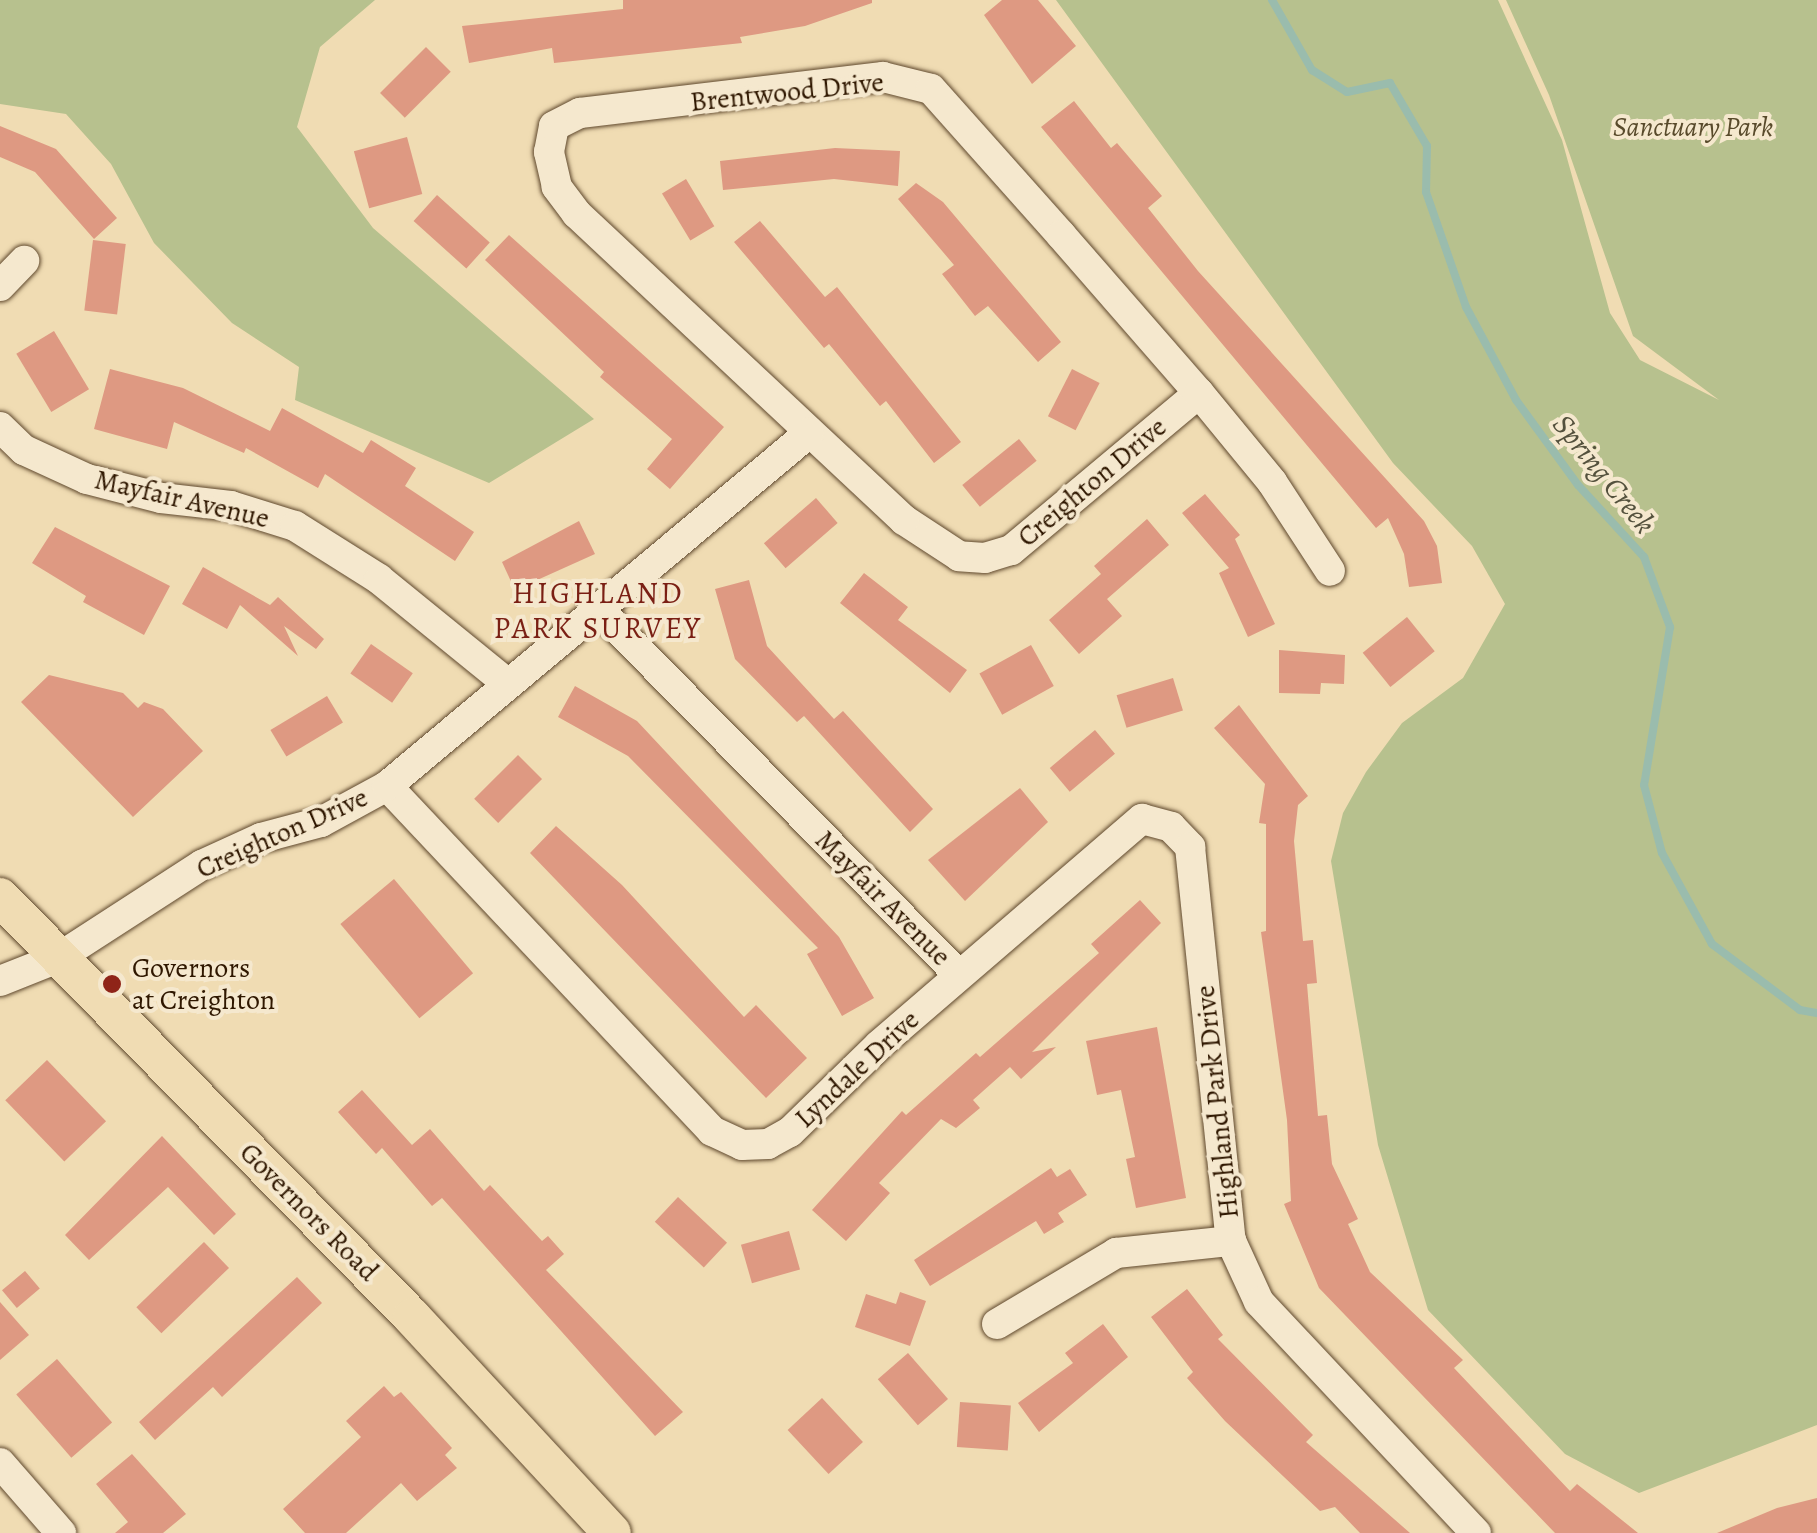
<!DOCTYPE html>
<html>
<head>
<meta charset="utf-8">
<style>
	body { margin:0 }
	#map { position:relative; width:1817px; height:1533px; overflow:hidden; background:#f0dcb3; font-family:Alegreya,serif }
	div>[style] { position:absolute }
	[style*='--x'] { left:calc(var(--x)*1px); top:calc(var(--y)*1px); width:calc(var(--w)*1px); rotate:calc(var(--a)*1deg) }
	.green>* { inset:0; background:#b7c18e }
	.stream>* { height:8px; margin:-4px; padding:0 4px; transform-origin:4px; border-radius:4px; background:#9abcad }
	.building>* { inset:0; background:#de9982; transform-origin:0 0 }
	.roads { filter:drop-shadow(0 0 2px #5f482d) drop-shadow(0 0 2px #5f482d) }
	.minor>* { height:30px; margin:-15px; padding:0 15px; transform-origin:15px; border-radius:15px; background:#f5e8ce }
	.major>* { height:38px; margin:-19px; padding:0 19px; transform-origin:19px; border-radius:19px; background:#f0dcb3 }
	.dots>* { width:28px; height:28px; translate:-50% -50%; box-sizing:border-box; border:5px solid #f5e8ce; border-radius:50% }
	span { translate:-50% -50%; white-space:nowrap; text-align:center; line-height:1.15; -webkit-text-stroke:8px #f5e8ce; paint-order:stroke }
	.street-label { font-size:28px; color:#2f1700 }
	.park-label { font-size:28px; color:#584a2b; font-style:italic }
	.poi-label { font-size:28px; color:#2f1700 }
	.left { translate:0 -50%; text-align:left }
	.water-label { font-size:30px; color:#54513d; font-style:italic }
	.neighbourhood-label { font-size:30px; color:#7a1f14; letter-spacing:2.5px }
</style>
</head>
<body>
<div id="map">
	<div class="green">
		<div style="clip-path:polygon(0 0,375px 0,320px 47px,297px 127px,373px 228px,594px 419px,489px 483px,295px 400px,299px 367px,232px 323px,154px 243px,111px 164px,66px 114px,0 104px)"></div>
		<div style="clip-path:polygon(1056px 0,1498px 0,1562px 140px,1610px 313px,1640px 360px,1719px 400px,1633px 336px,1549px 95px,1506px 0,1817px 0,1817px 1425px,1639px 1493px,1565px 1454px,1428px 1310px,1378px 1145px,1331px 861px,1343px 813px,1366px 772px,1402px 723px,1463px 678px,1505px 604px,1472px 546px,1393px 463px)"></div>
	</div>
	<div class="stream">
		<div style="--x:1272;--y:0;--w:81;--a:60.3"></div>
		<div style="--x:1312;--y:70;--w:41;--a:32.2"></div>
		<div style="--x:1347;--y:92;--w:44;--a:-11.8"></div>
		<div style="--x:1390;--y:83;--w:73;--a:59.6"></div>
		<div style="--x:1427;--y:146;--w:46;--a:91.2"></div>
		<div style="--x:1426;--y:192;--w:122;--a:70.8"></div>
		<div style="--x:1466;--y:307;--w:106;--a:61.7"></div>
		<div style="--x:1516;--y:400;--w:105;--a:53.9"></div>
		<div style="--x:1578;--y:485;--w:98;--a:47.5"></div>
		<div style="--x:1644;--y:557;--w:75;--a:69.6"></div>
		<div style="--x:1670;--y:627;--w:160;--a:99.3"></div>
		<div style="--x:1644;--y:785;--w:70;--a:75.2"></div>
		<div style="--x:1662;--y:853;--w:104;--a:61.2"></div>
		<div style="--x:1712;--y:944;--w:110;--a:36.9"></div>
		<div style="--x:1800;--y:1010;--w:17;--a:10"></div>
	</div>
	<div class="building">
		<div style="clip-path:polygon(623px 0,872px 0,872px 3px,805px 26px,740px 37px,742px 43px,554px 63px,552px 48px,469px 63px,462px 26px,623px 9px)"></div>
		<div style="clip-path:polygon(1002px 0,1038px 0,1076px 46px,1032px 84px,984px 15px)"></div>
		<div style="left:426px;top:47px;width:35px;height:65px;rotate:45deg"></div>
		<div style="clip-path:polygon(1074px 101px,1111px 148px,1117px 143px,1162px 196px,1148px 208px,1198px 271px,1424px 521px,1437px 546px,1442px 583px,1409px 587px,1404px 554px,1388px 518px,1376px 528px,1041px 127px)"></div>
		<div style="clip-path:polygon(0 126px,56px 149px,117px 218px,94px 239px,35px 172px,0 157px)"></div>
		<div style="left:407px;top:137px;width:59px;height:55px;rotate:75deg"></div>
		<div style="clip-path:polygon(835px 148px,900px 151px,898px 186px,834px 179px,723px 190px,720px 161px)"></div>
		<div style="left:686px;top:179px;width:55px;height:28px;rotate:59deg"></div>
		<div style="clip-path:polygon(916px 183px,943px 202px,1061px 342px,1038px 362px,988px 306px,975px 316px,942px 274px,954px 265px,898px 199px)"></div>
		<div style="left:437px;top:195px;width:71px;height:35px;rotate:42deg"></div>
		<div style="clip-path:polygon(760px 221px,825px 297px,837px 287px,961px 442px,934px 463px,886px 401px,880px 406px,829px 344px,824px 348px,734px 242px)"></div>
		<div style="clip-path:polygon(509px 235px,724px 427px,670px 489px,647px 469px,672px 439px,600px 377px,604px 372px,485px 260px)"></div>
		<div style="left:93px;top:240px;width:33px;height:71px;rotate:7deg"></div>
		<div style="left:54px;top:331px;width:68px;height:44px;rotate:59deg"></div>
		<div style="clip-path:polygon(110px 369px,183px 388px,270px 431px,282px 408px,363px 453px,371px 440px,416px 468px,405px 486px,474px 532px,455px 561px,325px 474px,318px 488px,246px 448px,244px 453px,174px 422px,167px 449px,94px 429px)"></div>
		<div style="left:1072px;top:369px;width:31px;height:53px;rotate:27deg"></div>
		<div style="left:1019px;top:439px;width:28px;height:73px;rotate:51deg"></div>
		<div style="clip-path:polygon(1205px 494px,1240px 535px,1235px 539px,1275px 624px,1248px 637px,1219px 573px,1229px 568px,1182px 513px)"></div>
		<div style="left:816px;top:498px;width:33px;height:69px;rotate:49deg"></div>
		<div style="clip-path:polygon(1147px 519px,1169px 545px,1107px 599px,1122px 616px,1079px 654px,1049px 620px,1101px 574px,1094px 566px)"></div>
		<div style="clip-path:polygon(579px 521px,595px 554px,515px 590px,502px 562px)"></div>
		<div style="clip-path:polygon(55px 527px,170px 586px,144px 635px,83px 602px,86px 596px,32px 563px)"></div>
		<div style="clip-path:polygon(203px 567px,270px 605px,278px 597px,324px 639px,316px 649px,284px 626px,298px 656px,240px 605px,227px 629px,182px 604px)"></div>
		<div style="clip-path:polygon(864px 573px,908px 607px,898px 620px,967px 670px,950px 693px,840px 603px)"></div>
		<div style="clip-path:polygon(749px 580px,767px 646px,834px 719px,843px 711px,933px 809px,910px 832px,804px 716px,797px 722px,735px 659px,715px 589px)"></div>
		<div style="left:1407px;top:617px;width:44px;height:57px;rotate:51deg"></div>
		<div style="left:371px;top:644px;width:51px;height:36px;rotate:35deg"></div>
		<div style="left:1031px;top:645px;width:47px;height:59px;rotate:61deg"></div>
		<div style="clip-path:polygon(1279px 650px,1345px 655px,1344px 684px,1321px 683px,1320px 694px,1279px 693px)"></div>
		<div style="clip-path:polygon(49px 675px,123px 693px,138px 708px,144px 702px,163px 709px,203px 751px,133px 817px,21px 702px)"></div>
		<div style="left:1173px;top:678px;width:34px;height:59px;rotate:73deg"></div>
		<div style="clip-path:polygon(575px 686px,637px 721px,839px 937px,874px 998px,842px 1016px,807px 954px,818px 948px,628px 756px,558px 717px)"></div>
		<div style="left:327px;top:696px;width:31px;height:66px;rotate:59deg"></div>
		<div style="clip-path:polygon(1239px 705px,1308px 796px,1298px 805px,1294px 841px,1303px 941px,1313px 940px,1317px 983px,1307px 984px,1318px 1116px,1327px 1115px,1332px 1164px,1358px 1219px,1348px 1224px,1370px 1272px,1463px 1360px,1454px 1368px,1570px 1491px,1577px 1484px,1638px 1533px,1555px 1533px,1319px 1288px,1284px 1204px,1291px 1201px,1287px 1120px,1261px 932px,1266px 931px,1266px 824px,1259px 823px,1265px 784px,1214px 728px)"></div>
		<div style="left:1095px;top:730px;width:31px;height:59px;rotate:50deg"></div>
		<div style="left:518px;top:755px;width:34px;height:62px;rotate:45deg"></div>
		<div style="clip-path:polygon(1020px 788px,1048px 822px,965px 901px,928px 860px)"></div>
		<div style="clip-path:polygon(556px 826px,622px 885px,744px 1017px,756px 1005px,807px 1058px,766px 1098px,530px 853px)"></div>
		<div style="left:394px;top:879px;width:123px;height:70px;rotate:50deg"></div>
		<div style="clip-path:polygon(1140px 900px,1161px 923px,1032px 1052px,1056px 1047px,1021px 1079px,1010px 1067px,973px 1100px,980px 1108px,956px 1128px,941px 1119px,879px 1183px,890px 1193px,846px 1241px,812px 1210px,902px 1111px,906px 1115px,976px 1053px,980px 1057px,1099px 953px,1091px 944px)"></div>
		<div style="clip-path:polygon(1157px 1027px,1186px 1198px,1136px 1208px,1126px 1159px,1135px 1157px,1121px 1090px,1097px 1095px,1086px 1041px)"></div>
		<div style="left:47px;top:1060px;width:85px;height:58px;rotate:46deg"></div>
		<div style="clip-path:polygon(362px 1090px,412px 1145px,430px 1129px,484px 1191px,490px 1185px,542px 1241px,548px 1236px,564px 1254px,546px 1270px,683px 1412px,655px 1436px,442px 1198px,432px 1206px,382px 1148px,376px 1154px,338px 1112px)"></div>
		<div style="clip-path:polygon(162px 1136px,236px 1214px,214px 1235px,168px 1187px,89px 1260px,65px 1235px)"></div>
		<div style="clip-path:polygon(1051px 1168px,1057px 1177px,1070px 1169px,1087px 1195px,1058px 1213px,1064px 1222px,1044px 1234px,1036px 1221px,930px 1286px,914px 1260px)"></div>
		<div style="left:678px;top:1197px;width:67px;height:34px;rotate:43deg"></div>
		<div style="left:789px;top:1231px;width:40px;height:50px;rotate:74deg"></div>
		<div style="left:204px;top:1242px;width:36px;height:94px;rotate:46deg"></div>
		<div style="left:25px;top:1271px;width:23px;height:30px;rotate:50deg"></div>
		<div style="clip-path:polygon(297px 1277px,322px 1303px,222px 1397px,213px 1387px,155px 1440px,139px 1422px)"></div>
		<div style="clip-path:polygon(1187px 1289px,1223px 1335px,1218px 1339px,1313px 1435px,1306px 1442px,1410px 1533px,1360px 1533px,1335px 1507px,1320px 1511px,1225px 1421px,1187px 1378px,1193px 1372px,1151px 1317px)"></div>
		<div style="clip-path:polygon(900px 1292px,926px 1301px,910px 1346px,855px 1327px,866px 1294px,896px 1304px)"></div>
		<div style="clip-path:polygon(0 1302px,29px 1335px,0 1360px)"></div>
		<div style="clip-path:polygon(1103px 1324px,1128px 1357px,1039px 1432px,1018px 1403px,1073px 1363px,1065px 1353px)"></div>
		<div style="left:908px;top:1353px;width:61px;height:40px;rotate:49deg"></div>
		<div style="left:57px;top:1359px;width:84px;height:54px;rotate:49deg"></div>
		<div style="clip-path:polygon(384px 1386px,394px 1397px,401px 1392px,452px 1448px,445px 1455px,457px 1468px,417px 1501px,401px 1483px,346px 1533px,305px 1533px,283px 1509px,361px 1437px,346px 1421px)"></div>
		<div style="left:822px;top:1398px;width:60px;height:47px;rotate:47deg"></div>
		<div style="left:960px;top:1402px;width:51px;height:45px;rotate:4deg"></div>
		<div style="clip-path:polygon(132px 1454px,186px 1514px,163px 1533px,115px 1533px,128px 1522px,96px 1484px)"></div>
		<div style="clip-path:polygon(1817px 1498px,1817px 1533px,1717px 1533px,1777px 1508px)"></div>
	</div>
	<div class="roads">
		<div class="minor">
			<div style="--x:0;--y:286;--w:35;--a:-46"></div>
			<div style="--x:1199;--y:393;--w:245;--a:140.1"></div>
			<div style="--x:1011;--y:550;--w:27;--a:163"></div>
			<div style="--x:985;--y:558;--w:26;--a:-176"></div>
			<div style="--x:959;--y:556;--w:66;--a:-146.8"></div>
			<div style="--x:904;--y:520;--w:448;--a:-136.9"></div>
			<div style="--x:577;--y:214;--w:34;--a:-127"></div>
			<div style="--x:557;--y:187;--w:36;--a:-103"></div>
			<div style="--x:549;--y:152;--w:26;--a:-79"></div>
			<div style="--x:554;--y:126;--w:29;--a:-27"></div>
			<div style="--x:580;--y:113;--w:305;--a:-6.8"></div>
			<div style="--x:883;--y:77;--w:49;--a:14"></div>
			<div style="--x:931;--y:89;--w:195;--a:48.3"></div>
			<div style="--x:1061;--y:235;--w:210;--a:48.9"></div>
			<div style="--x:1199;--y:393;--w:115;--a:50.6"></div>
			<div style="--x:1272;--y:482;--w:106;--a:56.9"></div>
			<div style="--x:0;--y:427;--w:33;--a:44"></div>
			<div style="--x:24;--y:450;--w:69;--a:24.7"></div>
			<div style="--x:87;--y:479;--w:76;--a:14.4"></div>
			<div style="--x:161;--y:498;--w:70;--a:6.5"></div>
			<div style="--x:231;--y:506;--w:67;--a:17.4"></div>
			<div style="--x:295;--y:526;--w:99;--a:32.2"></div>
			<div style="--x:379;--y:579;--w:165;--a:39.1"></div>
			<div style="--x:597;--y:608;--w:515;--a:45.39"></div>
			<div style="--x:387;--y:786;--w:474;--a:46.7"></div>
			<div style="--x:712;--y:1131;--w:33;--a:25"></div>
			<div style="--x:742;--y:1145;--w:26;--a:-2"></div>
			<div style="--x:768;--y:1144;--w:25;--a:-29"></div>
			<div style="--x:790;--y:1132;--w:124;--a:-44.3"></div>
			<div style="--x:879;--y:1045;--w:347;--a:-40.7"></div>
			<div style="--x:1142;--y:819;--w:30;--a:15"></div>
			<div style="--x:1171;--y:827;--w:28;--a:46"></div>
			<div style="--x:1190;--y:847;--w:396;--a:84.1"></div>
			<div style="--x:1231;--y:1241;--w:67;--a:65.3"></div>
			<div style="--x:1259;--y:1302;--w:317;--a:46.8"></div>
			<div style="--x:0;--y:981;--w:62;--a:-21.6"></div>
			<div style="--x:58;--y:958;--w:171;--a:-32.9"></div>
			<div style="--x:202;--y:865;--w:65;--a:-24.6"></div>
			<div style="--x:261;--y:838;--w:62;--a:-14.9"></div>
			<div style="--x:321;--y:822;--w:75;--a:-28.6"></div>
			<div style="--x:387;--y:786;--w:550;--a:-39.91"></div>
			<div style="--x:997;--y:1324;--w:139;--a:-30.8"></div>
			<div style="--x:1116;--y:1253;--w:116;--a:-6"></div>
			<div style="--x:0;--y:1463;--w:93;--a:48.9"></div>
		</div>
		<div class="major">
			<div style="--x:0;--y:897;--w:588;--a:45.55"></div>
			<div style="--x:412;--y:1317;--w:294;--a:47.2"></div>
		</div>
	</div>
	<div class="dots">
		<div style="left:112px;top:984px;background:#8f2418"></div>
	</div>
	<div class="street-label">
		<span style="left:787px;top:92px;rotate:-6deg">Brentwood Drive</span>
		<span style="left:1092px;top:482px;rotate:-40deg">Creighton Drive</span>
		<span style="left:182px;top:499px;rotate:13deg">Mayfair Avenue</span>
		<span style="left:282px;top:833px;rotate:-24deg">Creighton Drive</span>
		<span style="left:883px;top:898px;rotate:45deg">Mayfair Avenue</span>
		<span style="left:857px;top:1069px;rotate:-43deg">Lyndale Drive</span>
		<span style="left:1217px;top:1102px;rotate:-96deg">Highland Park Drive</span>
		<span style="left:309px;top:1212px;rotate:45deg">Governors Road</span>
	</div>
	<div class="park-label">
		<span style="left:1693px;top:127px">Sanctuary Park</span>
	</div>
	<div class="poi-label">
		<span class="left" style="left:132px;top:984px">Governors<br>at Creighton</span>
	</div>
	<div class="water-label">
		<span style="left:1604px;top:474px;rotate:51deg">Spring Creek</span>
	</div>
	<div class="neighbourhood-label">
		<span style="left:598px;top:610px">HIGHLAND<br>PARK SURVEY</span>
	</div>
</div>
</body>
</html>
